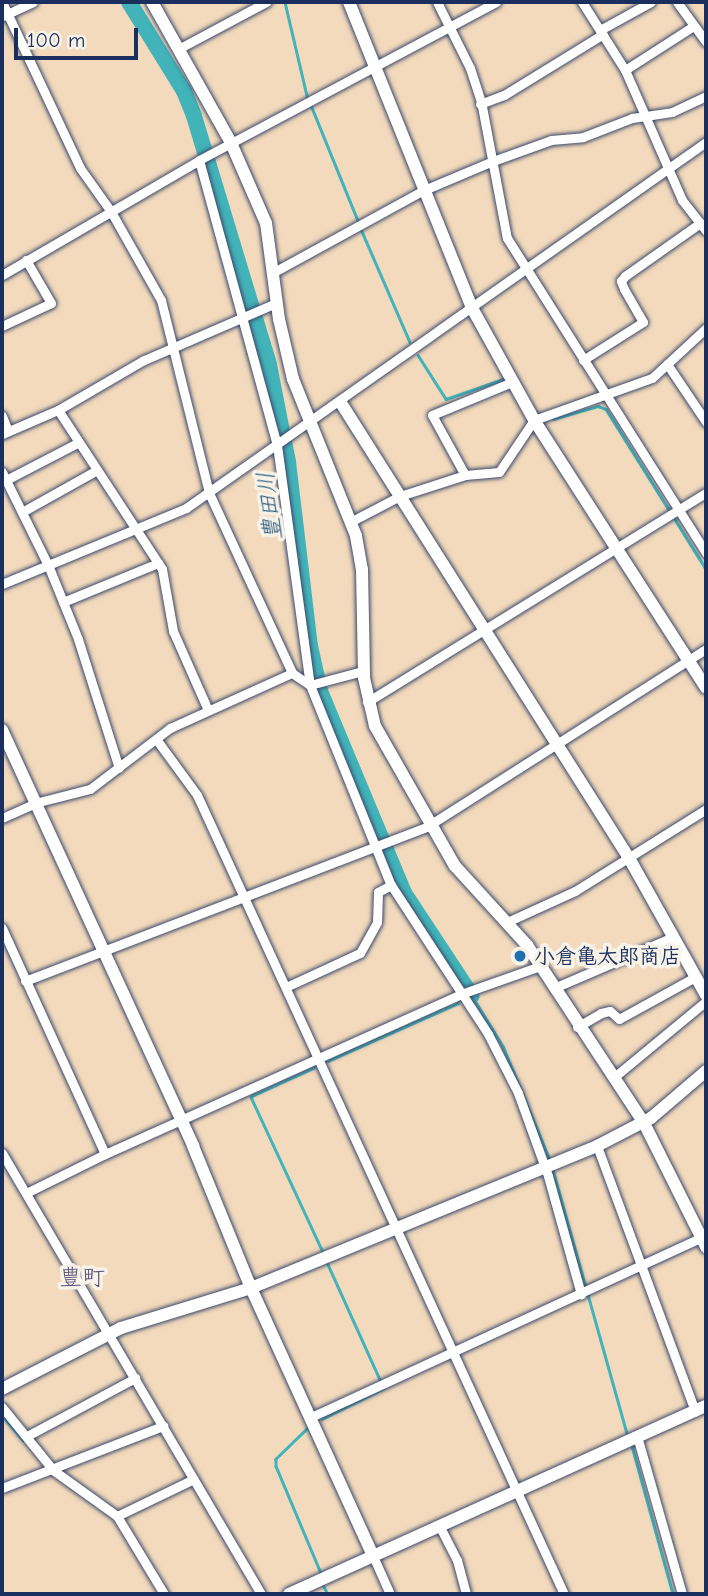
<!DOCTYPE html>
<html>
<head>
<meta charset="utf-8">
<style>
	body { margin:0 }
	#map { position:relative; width:708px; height:1596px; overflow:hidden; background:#f3dabc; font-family:"Comic Neue","Klee One",sans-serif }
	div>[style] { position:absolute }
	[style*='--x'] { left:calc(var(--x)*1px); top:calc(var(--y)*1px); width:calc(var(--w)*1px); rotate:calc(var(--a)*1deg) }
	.stream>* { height:2.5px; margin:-1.25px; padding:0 1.25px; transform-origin:1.25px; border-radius:1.25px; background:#42b3b9 }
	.river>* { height:16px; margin:-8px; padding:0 8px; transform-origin:8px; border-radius:8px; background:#42b3b9 }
	.roads { filter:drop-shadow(0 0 2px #3b496c) drop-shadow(0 0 2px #3b496c) }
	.street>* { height:9px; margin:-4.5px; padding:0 4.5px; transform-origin:4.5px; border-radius:4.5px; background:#fff }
	.secondary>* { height:12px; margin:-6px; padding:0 6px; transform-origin:6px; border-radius:6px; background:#fff }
	.dots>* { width:19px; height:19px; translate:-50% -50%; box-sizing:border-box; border:4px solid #f7f3e8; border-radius:50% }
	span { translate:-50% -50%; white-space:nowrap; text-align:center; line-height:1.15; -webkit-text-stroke:7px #f7f3e8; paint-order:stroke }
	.poi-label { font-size:21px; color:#1b2f5e; font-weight:700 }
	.left { translate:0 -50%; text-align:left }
	.water-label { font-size:23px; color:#275779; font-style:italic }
	.neighbourhood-label { font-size:23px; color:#5f527b }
	.frame { position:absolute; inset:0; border:4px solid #1b2f5e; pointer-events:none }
	.scale { position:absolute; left:14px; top:28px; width:124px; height:32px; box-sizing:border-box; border:4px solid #1b2f5e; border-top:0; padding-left:9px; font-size:21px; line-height:24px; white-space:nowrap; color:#1b2f5e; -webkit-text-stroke:5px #f7f3e8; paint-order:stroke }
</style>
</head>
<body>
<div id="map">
	<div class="stream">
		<div style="--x:285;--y:2;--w:97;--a:76.8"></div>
		<div style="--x:311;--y:105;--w:125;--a:67.9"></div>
		<div style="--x:361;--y:229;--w:123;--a:66.6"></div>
		<div style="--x:418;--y:355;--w:52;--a:57.5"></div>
		<div style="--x:446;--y:399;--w:60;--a:-19.3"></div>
		<div style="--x:553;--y:419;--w:47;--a:-16.1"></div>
		<div style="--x:598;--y:406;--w:9;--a:21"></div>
		<div style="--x:606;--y:409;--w:189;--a:58"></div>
		<div style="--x:469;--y:998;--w:4;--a:-34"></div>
		<div style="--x:472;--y:996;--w:59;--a:58.2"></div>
		<div style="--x:503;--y:1046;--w:123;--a:67.6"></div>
		<div style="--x:328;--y:1061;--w:142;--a:-24"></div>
		<div style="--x:314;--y:1068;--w:69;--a:155.3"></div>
		<div style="--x:251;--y:1097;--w:173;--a:65.1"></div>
		<div style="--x:553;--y:1170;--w:276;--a:74.3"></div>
		<div style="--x:326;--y:1260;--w:134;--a:65.7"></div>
		<div style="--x:2;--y:1415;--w:33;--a:50"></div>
		<div style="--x:322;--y:1419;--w:69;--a:-26.6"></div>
		<div style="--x:308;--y:1428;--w:45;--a:135.9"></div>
		<div style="--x:276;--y:1459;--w:7;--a:90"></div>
		<div style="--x:276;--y:1466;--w:116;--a:67.2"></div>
		<div style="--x:632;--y:1446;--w:154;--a:74.5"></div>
		<div style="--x:323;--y:1585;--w:10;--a:61"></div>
	</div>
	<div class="river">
		<div style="--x:129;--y:2;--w:105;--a:58.3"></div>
		<div style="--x:184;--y:91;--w:27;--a:68"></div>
		<div style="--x:194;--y:116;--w:260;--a:73.2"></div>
		<div style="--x:269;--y:365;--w:99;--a:78.9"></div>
		<div style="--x:288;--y:462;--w:185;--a:83.2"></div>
		<div style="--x:310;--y:646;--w:46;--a:77.5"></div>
		<div style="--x:320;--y:691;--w:219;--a:67.4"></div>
		<div style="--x:404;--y:893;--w:123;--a:56.6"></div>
	</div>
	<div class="roads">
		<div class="street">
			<div style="--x:2;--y:2;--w:183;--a:64.8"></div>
			<div style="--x:80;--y:168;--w:52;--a:54.5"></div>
			<div style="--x:110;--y:210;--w:103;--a:60.5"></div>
			<div style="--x:161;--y:300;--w:199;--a:76"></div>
			<div style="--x:209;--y:493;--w:198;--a:65.2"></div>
			<div style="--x:292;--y:673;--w:22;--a:34"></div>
			<div style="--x:310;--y:685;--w:55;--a:-14.8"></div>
			<div style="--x:437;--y:2;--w:74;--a:63.4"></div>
			<div style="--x:470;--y:68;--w:35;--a:72"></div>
			<div style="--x:481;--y:101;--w:139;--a:79.3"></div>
			<div style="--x:507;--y:238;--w:373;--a:57.7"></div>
			<div style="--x:582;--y:2;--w:80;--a:57.7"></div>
			<div style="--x:625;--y:70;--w:142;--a:66.3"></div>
			<div style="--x:682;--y:200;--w:39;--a:52"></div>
			<div style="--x:677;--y:2;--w:49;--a:54.1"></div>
			<div style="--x:3;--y:16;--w:33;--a:-25"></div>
			<div style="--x:600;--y:30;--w:58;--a:-28.8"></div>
			<div style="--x:180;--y:48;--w:98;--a:-28.1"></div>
			<div style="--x:625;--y:70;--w:80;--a:-32.7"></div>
			<div style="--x:480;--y:104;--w:26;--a:-21"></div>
			<div style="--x:504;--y:95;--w:116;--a:-31.6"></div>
			<div style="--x:199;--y:160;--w:295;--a:74.7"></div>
			<div style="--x:277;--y:445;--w:242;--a:82.2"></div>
			<div style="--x:310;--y:685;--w:216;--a:68"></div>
			<div style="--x:391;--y:885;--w:178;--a:56.9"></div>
			<div style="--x:488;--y:1034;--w:66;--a:63"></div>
			<div style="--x:518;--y:1093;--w:88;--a:70.1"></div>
			<div style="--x:548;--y:1176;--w:123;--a:74.4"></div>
			<div style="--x:274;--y:272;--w:171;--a:-28.7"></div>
			<div style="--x:424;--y:190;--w:75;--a:-22.8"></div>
			<div style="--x:493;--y:161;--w:62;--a:-19.9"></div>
			<div style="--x:551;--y:140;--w:32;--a:-5"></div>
			<div style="--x:583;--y:137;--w:53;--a:-21.2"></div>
			<div style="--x:632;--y:118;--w:40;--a:-8.5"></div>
			<div style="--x:672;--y:112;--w:38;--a:-25"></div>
			<div style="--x:2;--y:275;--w:230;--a:-30.2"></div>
			<div style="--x:201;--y:159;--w:334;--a:-28"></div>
			<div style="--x:2;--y:326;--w:54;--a:-25.1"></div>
			<div style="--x:51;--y:303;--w:50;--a:-120.2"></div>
			<div style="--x:583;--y:360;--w:71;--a:-32.3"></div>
			<div style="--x:643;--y:322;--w:38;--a:-120"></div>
			<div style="--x:624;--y:289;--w:9;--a:-111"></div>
			<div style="--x:621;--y:281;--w:6;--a:-51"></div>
			<div style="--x:625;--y:276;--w:92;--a:-35.2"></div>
			<div style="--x:667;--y:364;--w:70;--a:56.1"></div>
			<div style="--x:58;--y:410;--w:190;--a:56.8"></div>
			<div style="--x:162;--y:569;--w:63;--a:79.9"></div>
			<div style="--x:173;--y:631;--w:86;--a:66.1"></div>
			<div style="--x:2;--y:416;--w:16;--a:68"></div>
			<div style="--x:2;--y:434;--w:61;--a:-23.2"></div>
			<div style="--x:58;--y:410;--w:99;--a:-30.2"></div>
			<div style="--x:144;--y:360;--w:144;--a:-23.4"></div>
			<div style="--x:2;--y:472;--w:104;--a:63.7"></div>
			<div style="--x:48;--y:565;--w:80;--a:67.9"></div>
			<div style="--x:78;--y:639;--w:135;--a:72.4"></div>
			<div style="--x:465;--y:475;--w:68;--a:-118.8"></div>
			<div style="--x:432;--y:415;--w:87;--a:-22.4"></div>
			<div style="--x:6;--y:480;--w:82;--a:-27.5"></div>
			<div style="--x:22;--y:512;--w:86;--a:-29.2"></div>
			<div style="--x:352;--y:521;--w:54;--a:-27.5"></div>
			<div style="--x:400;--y:496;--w:68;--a:-17.9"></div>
			<div style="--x:465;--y:475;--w:34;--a:-5"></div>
			<div style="--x:499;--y:472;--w:63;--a:-56.1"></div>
			<div style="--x:534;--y:420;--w:125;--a:-19.6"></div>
			<div style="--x:652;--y:378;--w:74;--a:-42.8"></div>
			<div style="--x:2;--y:584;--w:199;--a:-22.4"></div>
			<div style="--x:186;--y:508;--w:636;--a:-35.14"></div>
			<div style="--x:63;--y:602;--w:103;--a:-22.3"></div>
			<div style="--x:367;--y:702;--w:398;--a:-31.7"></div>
			<div style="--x:156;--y:739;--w:69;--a:53.8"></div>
			<div style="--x:197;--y:795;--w:879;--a:65.33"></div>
			<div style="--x:2;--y:818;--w:36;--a:-24"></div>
			<div style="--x:35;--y:803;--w:57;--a:-14.3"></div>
			<div style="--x:90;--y:789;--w:101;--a:-37.3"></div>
			<div style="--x:170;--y:728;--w:134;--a:-24.3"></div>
			<div style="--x:507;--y:922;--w:75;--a:-24.5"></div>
			<div style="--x:575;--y:891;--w:155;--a:-32"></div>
			<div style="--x:2;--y:928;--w:248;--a:65.5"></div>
			<div style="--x:105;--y:1154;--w:88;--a:153.7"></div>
			<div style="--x:25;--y:981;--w:432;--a:-21"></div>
			<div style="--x:428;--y:826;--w:330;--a:-32.5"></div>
			<div style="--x:286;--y:987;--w:81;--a:-24.7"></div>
			<div style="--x:360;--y:953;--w:35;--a:-61"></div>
			<div style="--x:377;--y:922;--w:30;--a:-88"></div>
			<div style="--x:378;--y:892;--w:15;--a:-28"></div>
			<div style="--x:554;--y:988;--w:129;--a:-23.2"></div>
			<div style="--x:577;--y:1027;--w:28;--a:-30"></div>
			<div style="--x:601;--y:1013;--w:9;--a:-13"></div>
			<div style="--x:610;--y:1011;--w:12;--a:42"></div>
			<div style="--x:619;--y:1019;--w:87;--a:-28.9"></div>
			<div style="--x:613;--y:1078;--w:121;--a:-39.6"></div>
			<div style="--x:597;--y:1146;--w:283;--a:69.7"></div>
			<div style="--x:2;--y:1153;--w:511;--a:59.57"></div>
			<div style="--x:105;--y:1154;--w:390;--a:-24.2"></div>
			<div style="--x:461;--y:994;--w:84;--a:-19.5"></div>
			<div style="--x:2;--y:1407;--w:81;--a:51"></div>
			<div style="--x:53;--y:1470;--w:79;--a:35.7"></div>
			<div style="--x:117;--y:1516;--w:91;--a:58.9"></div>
			<div style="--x:311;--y:1417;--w:434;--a:-24.7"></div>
			<div style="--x:27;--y:1436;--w:123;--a:-28.2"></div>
			<div style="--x:637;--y:1436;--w:164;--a:74.1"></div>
			<div style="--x:2;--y:1488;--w:173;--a:-21.1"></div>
			<div style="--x:117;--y:1516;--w:85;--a:-25.7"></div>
			<div style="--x:439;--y:1525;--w:39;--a:63"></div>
			<div style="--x:457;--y:1560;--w:35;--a:75"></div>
			<div style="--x:373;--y:1556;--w:42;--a:65.9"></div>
		</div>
		<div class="secondary">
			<div style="--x:152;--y:2;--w:162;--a:60.7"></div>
			<div style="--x:231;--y:143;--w:87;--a:66.4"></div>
			<div style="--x:266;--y:223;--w:97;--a:82.3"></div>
			<div style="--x:279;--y:319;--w:62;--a:76.9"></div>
			<div style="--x:293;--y:379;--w:169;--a:68.1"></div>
			<div style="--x:356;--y:536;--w:34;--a:80"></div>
			<div style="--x:362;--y:569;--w:109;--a:88.9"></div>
			<div style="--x:364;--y:678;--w:49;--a:77.1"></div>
			<div style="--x:375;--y:726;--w:161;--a:60.3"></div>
			<div style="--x:455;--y:866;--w:107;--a:47.7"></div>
			<div style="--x:527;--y:945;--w:213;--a:56.7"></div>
			<div style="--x:644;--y:1123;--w:139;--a:63.4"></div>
			<div style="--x:349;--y:2;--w:330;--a:68.1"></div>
			<div style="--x:472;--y:308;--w:128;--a:61"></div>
			<div style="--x:534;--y:420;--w:318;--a:57.3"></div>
			<div style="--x:341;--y:403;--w:538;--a:57.67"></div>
			<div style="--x:629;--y:858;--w:157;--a:60.7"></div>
			<div style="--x:2;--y:730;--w:458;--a:65.3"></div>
			<div style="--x:193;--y:1146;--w:153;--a:67.8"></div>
			<div style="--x:251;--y:1288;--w:294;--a:65.5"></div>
			<div style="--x:2;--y:1389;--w:134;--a:-27.1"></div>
			<div style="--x:121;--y:1328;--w:136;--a:-17.1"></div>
			<div style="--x:251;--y:1288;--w:374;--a:-22.3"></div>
			<div style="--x:597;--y:1146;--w:61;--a:-27.4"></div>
			<div style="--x:651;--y:1118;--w:72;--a:-40.5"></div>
			<div style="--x:289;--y:1594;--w:457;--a:-24.3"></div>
		</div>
	</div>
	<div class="dots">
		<div style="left:520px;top:956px;background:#1f6fb2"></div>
	</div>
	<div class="poi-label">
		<span class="left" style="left:534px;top:956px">小倉亀太郎商店</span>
	</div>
	<div class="water-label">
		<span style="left:270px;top:506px;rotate:-97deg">豊田川</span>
	</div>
	<div class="neighbourhood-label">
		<span style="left:82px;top:1278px">豊町</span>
	</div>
	<div class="frame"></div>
	<div class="scale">100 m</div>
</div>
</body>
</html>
